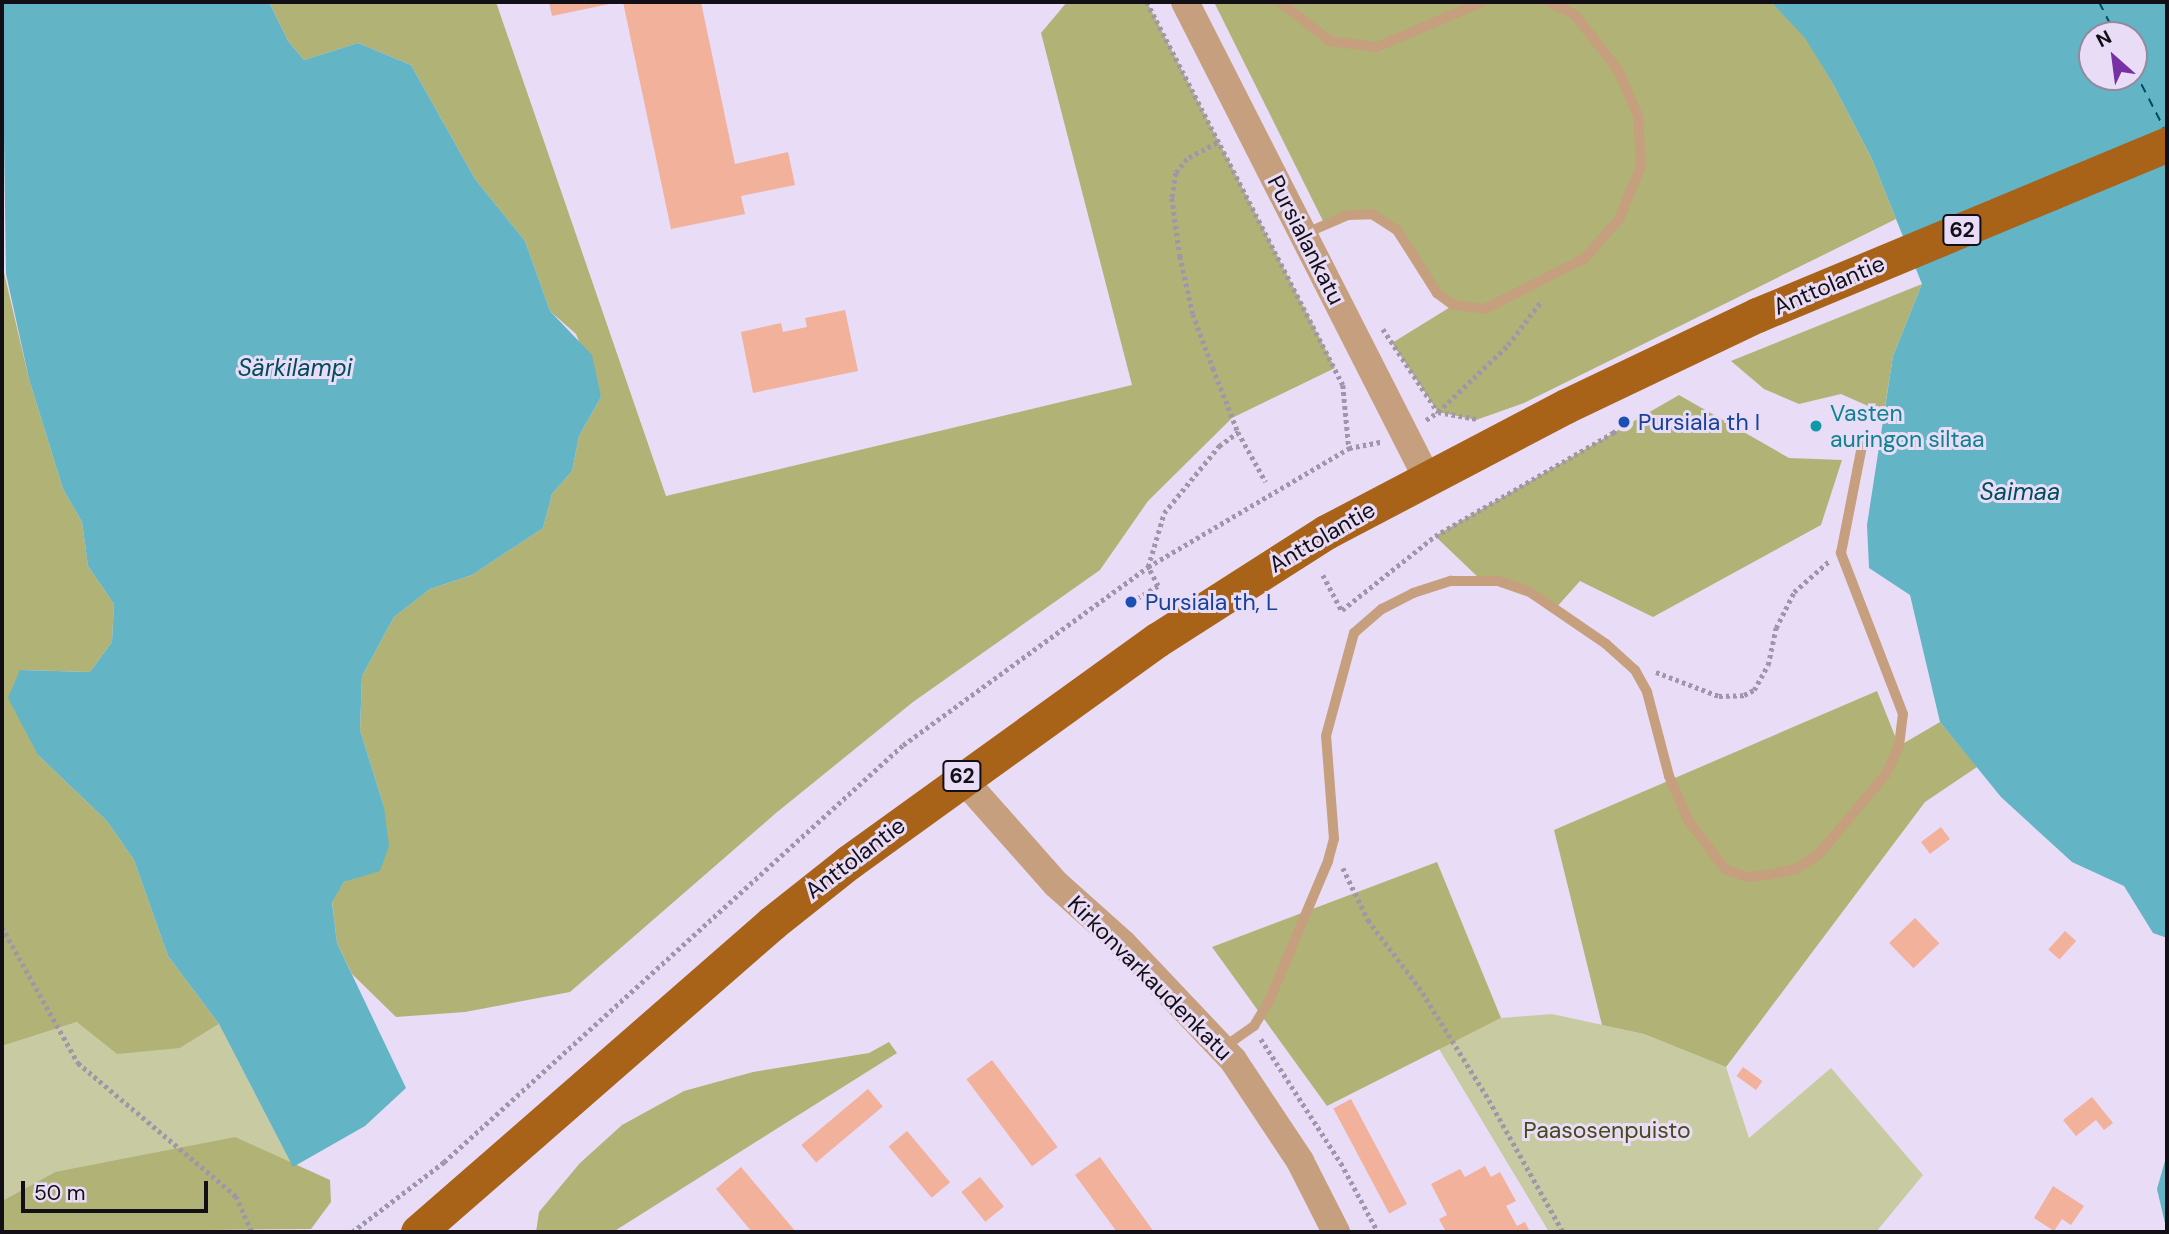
<!DOCTYPE html>
<html>
<head>
<meta charset="utf-8">
<style>
	body { margin:0 }
	#map { position:relative; width:2169px; height:1234px; overflow:hidden; background:#e9dcf6; font-family:"DM Sans",sans-serif }
	div>[style] { position:absolute }
	[style*='--x'] { left:calc(var(--x)*1px); top:calc(var(--y)*1px); width:calc(var(--w)*1px); rotate:calc(var(--a)*1deg) }
	.green>* { inset:0; background:#c8cba1 }
	.forest>* { inset:0; background:#b0b375 }
	.water>* { inset:0; background:#63b4c4 }
	.ferry>* { height:2px; margin-top:-1px; transform-origin:0; background:repeating-linear-gradient(90deg,#014e5a 0 9px,transparent 0 16px) }
	.building>* { inset:0; background:#f2b19a; transform-origin:0 0 }
	.path>* { height:4.5px; margin-top:-2.25px; transform-origin:0; background:repeating-linear-gradient(90deg,#a096aa 0 3.5px,transparent 0 7px) }
	.service>* { height:10px; margin:-5px; padding:0 5px; transform-origin:5px; border-radius:5px; background:#c69f7e }
	.tertiary>* { height:28px; margin:-14px; padding:0 14px; transform-origin:14px; border-radius:14px; background:#c69f7e }
	.primary>* { height:35px; margin:-17.5px; padding:0 17.5px; transform-origin:17.5px; border-radius:17.5px; background:#a86319 }
	.dots>* { width:19px; height:19px; translate:-50% -50%; box-sizing:border-box; border:4px solid #e9dcf6; border-radius:50% }
	span { translate:-50% -50%; white-space:nowrap; text-align:center; line-height:1.15; -webkit-text-stroke:6px #e9dcf6; paint-order:stroke }
	.shield-label span { padding:2px 5px; background:#e9dcf6; border:2px solid; border-radius:5px; -webkit-text-stroke-width:0 }
	.shield-label { font-size:21px; color:#130f17; font-weight:700 }
	.street-label { font-size:23px; color:#130f17 }
	.culture-label { font-size:23px; color:#0d838f }
	.left { translate:0 -50%; text-align:left }
	.transit-label { font-size:23px; color:#164399 }
	.park-label { font-size:23px; color:#494a1b }
	.water-label { font-size:24px; color:#014e5a; font-style:italic }
	.frame { position:absolute; inset:0; border:4px solid #130f17; pointer-events:none }
	.north { position:absolute; left:2078px; top:21px; width:70px; height:70px; box-sizing:border-box; background:#e9dcf6; border:2px solid #938a9d; border-radius:50%; rotate:332deg; font-size:19px; font-weight:700; line-height:28px; text-align:center; color:#130f17 }
	.north::after { content:''; display:block; margin:auto; width:24px; height:32px; background:#7831a4; clip-path:polygon(50% 0,100% 100%,50% 72%,0 100%) }
	.scale { position:absolute; left:21px; top:1181px; width:187px; height:32px; box-sizing:border-box; border:4px solid #130f17; border-top:0; padding-left:9px; font-size:21px; line-height:24px; white-space:nowrap; color:#130f17; -webkit-text-stroke:5px #e9dcf6; paint-order:stroke }
</style>
</head>
<body>
<div id="map">
	<div class="green">
		<div style="clip-path:polygon(1552px 1014px,1644px 1034px,1726px 1067px,1749px 1138px,1831px 1068px,1923px 1175px,1876px 1232px,1549px 1232px,1439px 1049px,1501px 1018px)"></div>
		<div style="clip-path:polygon(77px 1022px,180px 1048px,219px 1024px,293px 1167px,55px 1172px,2px 1201px,2px 1046px)"></div>
	</div>
	<div class="forest">
		<div style="clip-path:polygon(269px 2px,496px 2px,666px 496px,1132px 385px,1041px 33px,1067px 2px,1147px 2px,1335px 368px,1232px 418px,1148px 501px,1100px 570px,913px 702px,776px 813px,570px 992px,465px 1012px,396px 1017px,352px 974px,337px 943px,332px 901px,344px 882px,380px 870px,384px 807px,360px 730px,362px 676px,394px 617px,430px 589px,472px 575px,543px 528px,552px 494px,572px 471px,579px 436px,601px 397px,576px 334px,550px 311px,525px 241px,475px 179px,411px 65px,358px 43px,304px 60px,288px 41px)"></div>
		<div style="clip-path:polygon(1214px 2px,1771px 2px,1805px 37px,1833px 84px,1872px 159px,1896px 219px,1524px 403px,1476px 420px,1438px 412px,1392px 343px,1452px 306px,1397px 230px,1372px 214px,1324px 223px)"></div>
		<div style="clip-path:polygon(2px 264px,29px 379px,63px 489px,82px 522px,88px 566px,114px 604px,112px 642px,90px 672px,21px 670px,38px 755px,107px 821px,134px 860px,168px 956px,219px 1024px,180px 1048px,117px 1054px,77px 1022px,2px 1046px)"></div>
		<div style="clip-path:polygon(1922px 284px,1893px 356px,1884px 413px,1841px 394px,1799px 404px,1764px 389px,1731px 361px)"></div>
		<div style="clip-path:polygon(1679px 395px,1789px 458px,1842px 460px,1821px 525px,1653px 617px,1580px 581px,1555px 609px,1530px 592px,1482px 581px,1435px 536px)"></div>
		<div style="clip-path:polygon(1877px 691px,1899px 746px,1940px 722px,1977px 767px,1925px 802px,1726px 1067px,1644px 1034px,1602px 1025px,1554px 830px)"></div>
		<div style="clip-path:polygon(1437px 862px,1501px 1018px,1327px 1106px,1212px 947px)"></div>
		<div style="clip-path:polygon(889px 1042px,897px 1053px,613px 1232px,536px 1232px,539px 1212px,580px 1163px,622px 1125px,684px 1091px,753px 1072px,869px 1053px)"></div>
		<div style="clip-path:polygon(235px 1137px,330px 1180px,331px 1202px,311px 1229px,2px 1232px,2px 1201px,55px 1172px)"></div>
	</div>
	<div class="water">
		<div style="clip-path:polygon(2px 2px,269px 2px,288px 41px,304px 60px,358px 43px,411px 65px,475px 179px,525px 241px,550px 311px,592px 355px,601px 397px,579px 436px,572px 471px,552px 494px,543px 528px,472px 575px,430px 589px,394px 617px,362px 676px,360px 730px,384px 807px,389px 846px,380px 871px,344px 882px,332px 902px,337px 943px,406px 1088px,365px 1126px,293px 1167px,219px 1024px,168px 956px,134px 860px,107px 821px,38px 755px,8px 698px,20px 670px,90px 672px,112px 642px,114px 604px,88px 566px,82px 522px,63px 489px,29px 379px,6px 274px)"></div>
		<div style="clip-path:polygon(evenodd,1771px 2px,2167px 2px,2167px 938px,2153px 933px,2124px 886px,2072px 862px,2001px 797px,1940px 722px,1910px 595px,1869px 568px,1867px 525px,1893px 356px,1922px 284px,1872px 159px,1833px 84px,1805px 38px,1771px 2px,2092px 35px,2134px 35px,2134px 77px,2092px 77px,2092px 35px)"></div>
		<div style="clip-path:polygon(2167px 1154px,2167px 1232px,2157px 1189px)"></div>
	</div>
	<div class="ferry">
		<div style="--x:2099;--y:2;--w:37;--a:63"></div>
		<div style="--x:2134;--y:70;--w:65;--a:62.7"></div>
	</div>
	<div class="building">
		<div style="clip-path:polygon(549px 2px,614px 2px,614px 3px,552px 16px)"></div>
		<div style="clip-path:polygon(623px 2px,701px 2px,735px 164px,788px 152px,795px 185px,741px 196px,745px 214px,671px 229px)"></div>
		<div style="clip-path:polygon(845px 310px,858px 371px,753px 393px,741px 332px,781px 323px,783px 332px,807px 327px,805px 318px)"></div>
		<div style="left:1941px;top:827px;width:15px;height:25px;rotate:53deg"></div>
		<div style="left:1915px;top:918px;width:35px;height:36px;rotate:46deg"></div>
		<div style="left:2065px;top:931px;width:15px;height:25px;rotate:42deg"></div>
		<div style="left:992px;top:1060px;width:109px;height:32px;rotate:53deg"></div>
		<div style="left:1743px;top:1067px;width:24px;height:11px;rotate:36deg"></div>
		<div style="left:868px;top:1089px;width:23px;height:87px;rotate:50deg"></div>
		<div style="clip-path:polygon(2092px 1097px,2113px 1123px,2104px 1130px,2096px 1120px,2076px 1136px,2063px 1120px)"></div>
		<div style="left:1351px;top:1099px;width:119px;height:20px;rotate:62deg"></div>
		<div style="left:907px;top:1131px;width:67px;height:24px;rotate:50deg"></div>
		<div style="clip-path:polygon(1100px 1157px,1154px 1232px,1117px 1232px,1075px 1175px)"></div>
		<div style="clip-path:polygon(1485px 1166px,1491px 1177px,1500px 1172px,1516px 1201px,1506px 1206px,1517px 1226px,1525px 1222px,1530px 1232px,1446px 1232px,1439px 1219px,1447px 1215px,1431px 1184px,1460px 1169px,1465px 1177px)"></div>
		<div style="clip-path:polygon(741px 1167px,796px 1232px,752px 1232px,716px 1189px)"></div>
		<div style="left:980px;top:1177px;width:38px;height:24px;rotate:51deg"></div>
		<div style="clip-path:polygon(2053px 1186px,2084px 1206px,2071px 1225px,2062px 1219px,2054px 1231px,2034px 1218px)"></div>
	</div>
	<div class="path">
		<div style="--x:1147;--y:2;--w:430;--a:62.9"></div>
		<div style="--x:1343;--y:385;--w:63;--a:84.6"></div>
		<div style="--x:1217;--y:143;--w:34;--a:152"></div>
		<div style="--x:1187;--y:159;--w:18;--a:128"></div>
		<div style="--x:1176;--y:173;--w:25;--a:99"></div>
		<div style="--x:1172;--y:198;--w:59;--a:82.1"></div>
		<div style="--x:1180;--y:256;--w:59;--a:77.4"></div>
		<div style="--x:1193;--y:314;--w:58;--a:69.7"></div>
		<div style="--x:1213;--y:368;--w:69;--a:68.7"></div>
		<div style="--x:1238;--y:432;--w:57;--a:60.8"></div>
		<div style="--x:1383;--y:329;--w:100;--a:56.5"></div>
		<div style="--x:1438;--y:412;--w:97;--a:-43.7"></div>
		<div style="--x:1508;--y:345;--w:56;--a:-52.9"></div>
		<div style="--x:1426;--y:420;--w:14;--a:-34"></div>
		<div style="--x:1438;--y:412;--w:40;--a:10"></div>
		<div style="--x:1323;--y:575;--w:41;--a:62.2"></div>
		<div style="--x:1131;--y:602;--w:31;--a:-31"></div>
		<div style="--x:1158;--y:586;--w:21;--a:-118"></div>
		<div style="--x:1148;--y:567;--w:56;--a:-73.5"></div>
		<div style="--x:1164;--y:513;--w:87;--a:-50.6"></div>
		<div style="--x:1219;--y:446;--w:24;--a:-36"></div>
		<div style="--x:1342;--y:610;--w:119;--a:-38.5"></div>
		<div style="--x:1435;--y:536;--w:206;--a:-30.1"></div>
		<div style="--x:1613;--y:433;--w:16;--a:-45"></div>
		<div style="--x:1656;--y:672;--w:67;--a:20.9"></div>
		<div style="--x:1719;--y:696;--w:25;--a:-2"></div>
		<div style="--x:1744;--y:695;--w:11;--a:-27"></div>
		<div style="--x:1754;--y:690;--w:29;--a:-61"></div>
		<div style="--x:1768;--y:665;--w:38;--a:-78"></div>
		<div style="--x:1776;--y:628;--w:40;--a:-63.4"></div>
		<div style="--x:1794;--y:592;--w:47;--a:-41.5"></div>
		<div style="--x:1343;--y:868;--w:58;--a:64.3"></div>
		<div style="--x:1368;--y:920;--w:84;--a:52.7"></div>
		<div style="--x:1419;--y:987;--w:133;--a:58.2"></div>
		<div style="--x:1489;--y:1100;--w:151;--a:60.7"></div>
		<div style="--x:2;--y:927;--w:156;--a:60.8"></div>
		<div style="--x:78;--y:1063;--w:207;--a:40.1"></div>
		<div style="--x:236;--y:1196;--w:39;--a:66"></div>
		<div style="--x:1261;--y:1039;--w:148;--a:57.2"></div>
		<div style="--x:1341;--y:1163;--w:78;--a:61.8"></div>
		<div style="--x:352;--y:1232;--w:116;--a:-37.3"></div>
		<div style="--x:444;--y:1162;--w:620;--a:-42.26"></div>
		<div style="--x:903;--y:745;--w:303;--a:-36"></div>
		<div style="--x:1148;--y:567;--w:234;--a:-30.6"></div>
		<div style="--x:1349;--y:448;--w:33;--a:-11"></div>
	</div>
	<div class="service">
		<div style="--x:1280;--y:2;--w:63;--a:38"></div>
		<div style="--x:1330;--y:41;--w:47;--a:7.3"></div>
		<div style="--x:1377;--y:47;--w:114;--a:-23.2"></div>
		<div style="--x:1304;--y:234;--w:48;--a:-23.4"></div>
		<div style="--x:1348;--y:215;--w:24;--a:-2"></div>
		<div style="--x:1372;--y:214;--w:30;--a:33"></div>
		<div style="--x:1397;--y:230;--w:75;--a:57.6"></div>
		<div style="--x:1437;--y:293;--w:20;--a:37"></div>
		<div style="--x:1453;--y:305;--w:32;--a:7"></div>
		<div style="--x:1485;--y:309;--w:112;--a:-27"></div>
		<div style="--x:1585;--y:258;--w:52;--a:-48.9"></div>
		<div style="--x:1619;--y:219;--w:57;--a:-67.5"></div>
		<div style="--x:1641;--y:166;--w:50;--a:-93.4"></div>
		<div style="--x:1638;--y:116;--w:50;--a:-113.5"></div>
		<div style="--x:1618;--y:70;--w:70;--a:-128"></div>
		<div style="--x:1575;--y:15;--w:28;--a:-153"></div>
		<div style="--x:1224;--y:1047;--w:37;--a:-35"></div>
		<div style="--x:1254;--y:1026;--w:29;--a:-59"></div>
		<div style="--x:1269;--y:1001;--w:152;--a:-67.1"></div>
		<div style="--x:1328;--y:861;--w:23;--a:-75"></div>
		<div style="--x:1334;--y:839;--w:103;--a:-94.4"></div>
		<div style="--x:1326;--y:736;--w:107;--a:-74.8"></div>
		<div style="--x:1354;--y:633;--w:37;--a:-41"></div>
		<div style="--x:1382;--y:609;--w:35;--a:-27"></div>
		<div style="--x:1413;--y:593;--w:40;--a:-18"></div>
		<div style="--x:1451;--y:581;--w:47;--a:0"></div>
		<div style="--x:1498;--y:581;--w:34;--a:19"></div>
		<div style="--x:1530;--y:592;--w:92;--a:34.4"></div>
		<div style="--x:1606;--y:644;--w:39;--a:42"></div>
		<div style="--x:1635;--y:670;--w:25;--a:61"></div>
		<div style="--x:1647;--y:692;--w:87;--a:75.3"></div>
		<div style="--x:1669;--y:776;--w:48;--a:66.6"></div>
		<div style="--x:1688;--y:820;--w:61;--a:52.9"></div>
		<div style="--x:1725;--y:869;--w:23;--a:20"></div>
		<div style="--x:1747;--y:877;--w:20;--a:-6"></div>
		<div style="--x:1767;--y:875;--w:30;--a:-12"></div>
		<div style="--x:1796;--y:869;--w:27;--a:-33"></div>
		<div style="--x:1819;--y:854;--w:104;--a:-50.1"></div>
		<div style="--x:1886;--y:774;--w:31;--a:-65"></div>
		<div style="--x:1899;--y:746;--w:32;--a:-83"></div>
		<div style="--x:1903;--y:714;--w:173;--a:-111.1"></div>
		<div style="--x:1841;--y:553;--w:109;--a:-78.9"></div>
	</div>
	<div class="tertiary">
		<div style="--x:1185;--y:2;--w:534;--a:63.05"></div>
		<div style="--x:961;--y:777;--w:143;--a:48.4"></div>
		<div style="--x:1056;--y:884;--w:90;--a:41.8"></div>
		<div style="--x:1123;--y:944;--w:160;--a:46.5"></div>
		<div style="--x:1233;--y:1060;--w:121;--a:56.4"></div>
		<div style="--x:1300;--y:1161;--w:80;--a:63.1"></div>
	</div>
	<div class="primary">
		<div style="--x:418;--y:1232;--w:470;--a:-41.1"></div>
		<div style="--x:772;--y:923;--w:98;--a:-38.4"></div>
		<div style="--x:849;--y:862;--w:380;--a:-35.8"></div>
		<div style="--x:1157;--y:640;--w:201;--a:-32.6"></div>
		<div style="--x:1326;--y:532;--w:271;--a:-27.7"></div>
		<div style="--x:1566;--y:406;--w:212;--a:-25.5"></div>
		<div style="--x:1757;--y:315;--w:444;--a:-22.6"></div>
	</div>
	<div class="dots">
		<div style="left:1624px;top:422px;background:#1a4fb4"></div>
		<div style="left:1816px;top:426px;background:#0f9aa8"></div>
		<div style="left:1131px;top:602px;background:#1a4fb4"></div>
	</div>
	<div class="shield-label">
		<span style="left:1962px;top:230px">62</span>
		<span style="left:962px;top:776px">62</span>
	</div>
	<div class="street-label">
		<span style="left:1306px;top:240px;rotate:63deg">Pursialankatu</span>
		<span style="left:1829px;top:285px;rotate:-23deg">Anttolantie</span>
		<span style="left:1322px;top:537px;rotate:-30deg">Anttolantie</span>
		<span style="left:855px;top:858px;rotate:-37deg">Anttolantie</span>
		<span style="left:1150px;top:978px;rotate:45deg">Kirkonvarkaudenkatu</span>
	</div>
	<div class="culture-label">
		<span class="left" style="left:1830px;top:426px">Vasten<br>auringon siltaa</span>
	</div>
	<div class="transit-label">
		<span class="left" style="left:1638px;top:422px">Pursiala th I</span>
		<span class="left" style="left:1145px;top:602px">Pursiala th, L</span>
	</div>
	<div class="park-label">
		<span style="left:1607px;top:1130px">Paasosenpuisto</span>
	</div>
	<div class="water-label">
		<span style="left:295px;top:368px">Särkilampi</span>
		<span style="left:2020px;top:492px">Saimaa</span>
	</div>
	<div class="frame"></div>
	<div class="north">N</div>
	<div class="scale">50 m</div>
</div>
</body>
</html>
